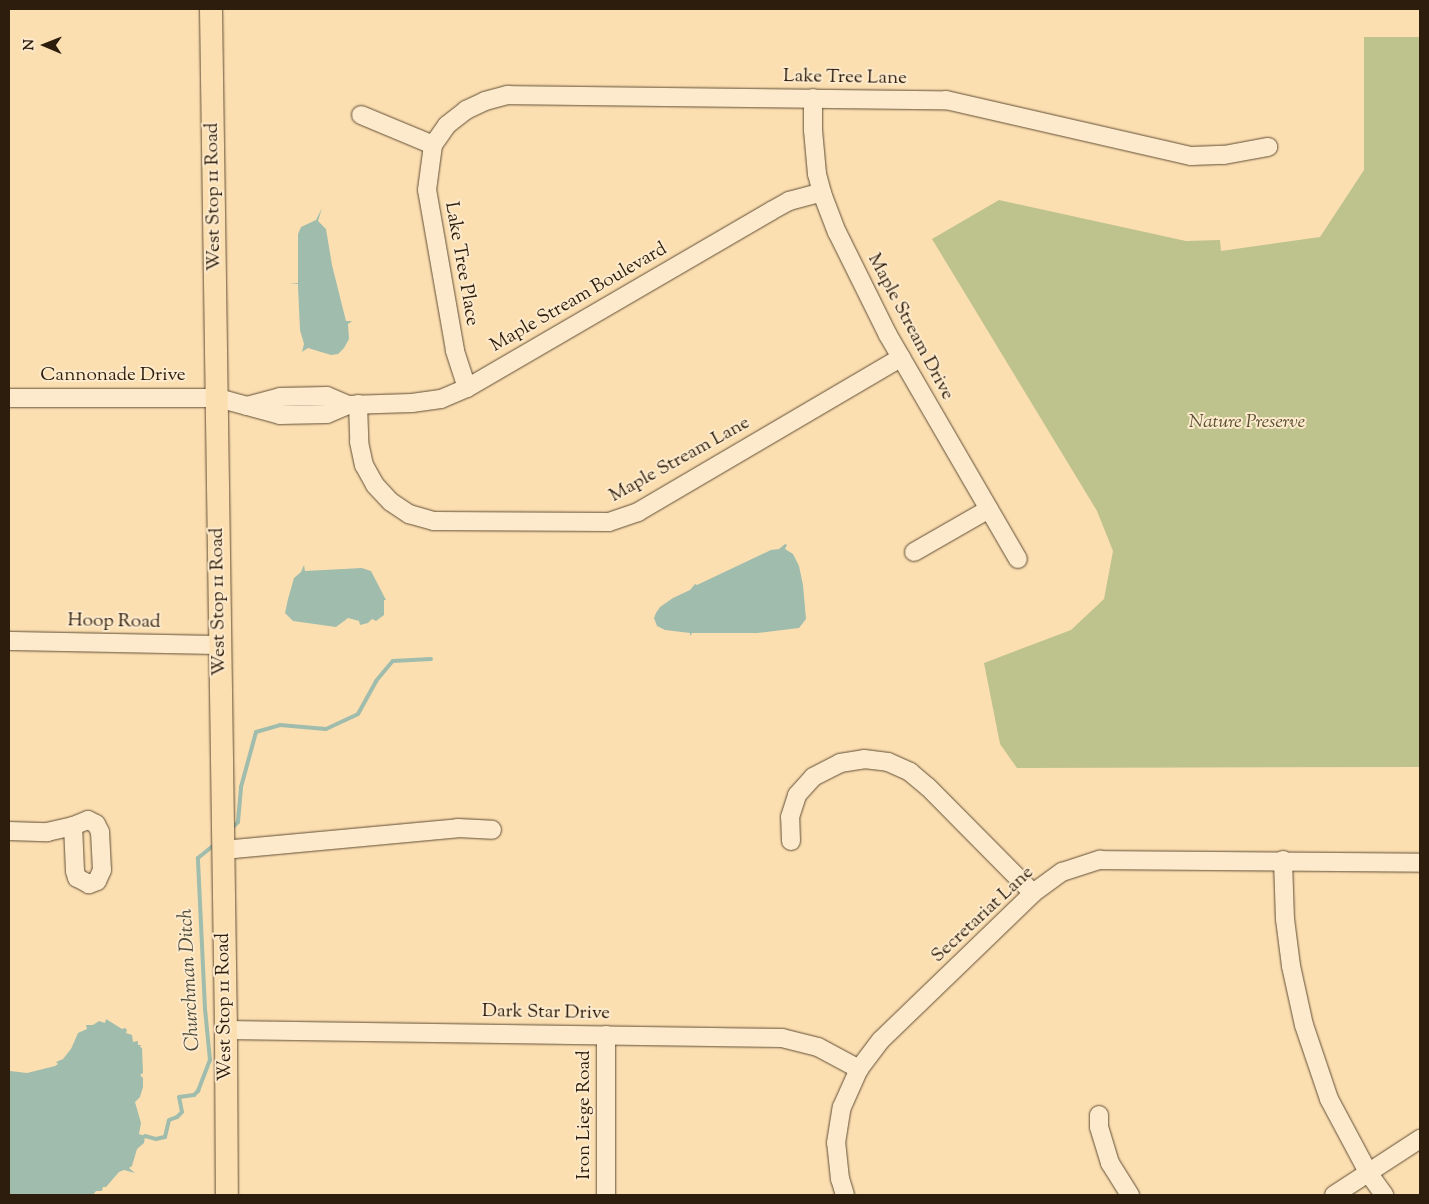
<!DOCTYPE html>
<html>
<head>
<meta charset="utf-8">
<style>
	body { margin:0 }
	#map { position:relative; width:1429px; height:1204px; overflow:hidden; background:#fcdfb1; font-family:"Sorts Mill Goudy",serif }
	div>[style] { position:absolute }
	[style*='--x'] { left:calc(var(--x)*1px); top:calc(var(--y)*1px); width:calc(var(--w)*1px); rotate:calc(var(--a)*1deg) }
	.green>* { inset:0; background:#bec28c }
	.water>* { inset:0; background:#9fbcad }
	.stream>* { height:4px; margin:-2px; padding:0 2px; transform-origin:2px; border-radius:2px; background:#9fbcad }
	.roads { filter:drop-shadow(0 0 1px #614e36) drop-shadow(0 0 1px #614e36) }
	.minor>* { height:18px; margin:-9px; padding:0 9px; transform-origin:9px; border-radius:9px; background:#fdeacc }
	.major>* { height:22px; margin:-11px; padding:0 11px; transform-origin:11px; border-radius:11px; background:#fcdfb1 }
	span { translate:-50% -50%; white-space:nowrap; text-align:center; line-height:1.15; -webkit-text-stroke:4px #fdeacc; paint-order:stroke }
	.street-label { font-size:19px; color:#2d1d0d }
	.park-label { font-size:19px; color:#584f33; font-style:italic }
	.water-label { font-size:20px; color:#4f4d3d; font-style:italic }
	.frame { position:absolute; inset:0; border:10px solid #2d1d0d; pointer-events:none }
	.north { position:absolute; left:20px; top:20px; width:50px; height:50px; -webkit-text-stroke:4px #fdeacc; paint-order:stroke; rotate:271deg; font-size:14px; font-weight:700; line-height:20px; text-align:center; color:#2d1d0d }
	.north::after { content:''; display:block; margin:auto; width:18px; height:22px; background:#2d1d0d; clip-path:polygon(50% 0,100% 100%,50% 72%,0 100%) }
</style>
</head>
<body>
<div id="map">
	<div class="green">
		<div style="clip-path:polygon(1364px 37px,1420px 37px,1420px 767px,1017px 768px,1000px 744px,984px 663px,1071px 630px,1104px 599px,1113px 551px,1097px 511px,932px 239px,999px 200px,1186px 241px,1220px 240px,1221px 251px,1320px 237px,1364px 170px)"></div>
	</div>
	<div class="water">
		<div style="clip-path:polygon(322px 208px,318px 221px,326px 229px,332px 265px,346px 321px,352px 321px,348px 324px,349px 339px,344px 348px,338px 354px,331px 355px,308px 348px,302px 352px,304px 344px,300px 330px,298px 287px,298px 284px,290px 284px,298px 283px,298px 234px,301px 227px,316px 220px)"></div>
		<div style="clip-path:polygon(785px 544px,787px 545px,785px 549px,793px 554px,799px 566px,803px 585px,806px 619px,799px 628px,757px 633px,692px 633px,690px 636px,690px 633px,665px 630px,657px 626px,654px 618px,656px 613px,660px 607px,673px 598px,690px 590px,695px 584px,697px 585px,771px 550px,779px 549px)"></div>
		<div style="clip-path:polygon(304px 565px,305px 571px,362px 568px,371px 571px,386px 600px,384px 600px,384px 615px,376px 621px,372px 619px,368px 623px,360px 625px,359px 621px,348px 618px,336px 627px,293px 621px,285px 613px,288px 599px,294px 578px,301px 572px)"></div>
		<div style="clip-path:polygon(106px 1019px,122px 1029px,125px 1028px,127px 1030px,126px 1033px,132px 1035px,133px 1042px,138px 1041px,138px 1045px,141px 1045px,140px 1047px,142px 1048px,143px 1073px,140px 1075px,143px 1078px,143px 1087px,140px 1097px,135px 1102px,141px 1123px,139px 1134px,145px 1136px,144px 1143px,137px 1149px,132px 1166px,129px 1168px,135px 1173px,124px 1170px,119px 1172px,106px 1187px,103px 1187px,102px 1191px,96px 1191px,93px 1195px,9px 1195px,10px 1071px,27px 1073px,55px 1066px,58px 1064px,56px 1062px,63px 1059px,71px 1049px,78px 1033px,87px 1029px,86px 1025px,93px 1025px,99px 1021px,105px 1023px)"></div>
	</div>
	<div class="stream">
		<div style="--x:232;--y:828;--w:8;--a:-45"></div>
		<div style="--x:238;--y:822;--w:35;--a:-85"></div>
		<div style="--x:241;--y:787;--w:57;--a:-74.7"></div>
		<div style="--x:256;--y:732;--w:25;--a:-16"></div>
		<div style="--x:280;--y:725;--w:46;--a:5"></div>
		<div style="--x:326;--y:729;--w:35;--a:-25"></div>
		<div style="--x:358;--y:714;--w:38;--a:-61"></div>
		<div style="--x:376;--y:681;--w:26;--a:-50"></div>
		<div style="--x:393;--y:661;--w:38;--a:-3"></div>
		<div style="--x:145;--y:1136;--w:11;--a:15"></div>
		<div style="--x:156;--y:1139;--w:9;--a:-13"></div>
		<div style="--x:165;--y:1137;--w:17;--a:-77"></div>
		<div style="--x:169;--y:1120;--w:9;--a:-21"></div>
		<div style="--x:177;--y:1117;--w:7;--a:-45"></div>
		<div style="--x:182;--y:1112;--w:15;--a:-101"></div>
		<div style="--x:179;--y:1097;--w:15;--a:-8"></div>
		<div style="--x:194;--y:1095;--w:6;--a:-45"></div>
		<div style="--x:198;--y:1091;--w:33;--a:-69"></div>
		<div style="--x:210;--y:1060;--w:51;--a:-95.6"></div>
		<div style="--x:205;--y:1009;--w:151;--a:-92.7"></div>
		<div style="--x:198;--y:858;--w:21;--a:-39"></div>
	</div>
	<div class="roads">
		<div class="minor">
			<div style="--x:813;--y:98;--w:32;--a:90"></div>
			<div style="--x:813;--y:130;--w:44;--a:84.8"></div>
			<div style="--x:817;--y:174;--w:23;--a:75"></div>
			<div style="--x:823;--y:196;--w:39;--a:69"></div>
			<div style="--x:837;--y:232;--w:115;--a:63.7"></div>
			<div style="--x:888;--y:335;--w:259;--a:59.9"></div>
			<div style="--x:361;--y:115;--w:78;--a:22.6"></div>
			<div style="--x:467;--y:388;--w:40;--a:-108"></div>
			<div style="--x:455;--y:350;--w:162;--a:-99.9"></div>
			<div style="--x:427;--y:190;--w:45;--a:-82.4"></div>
			<div style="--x:433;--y:145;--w:24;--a:-55"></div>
			<div style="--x:447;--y:125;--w:24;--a:-38"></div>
			<div style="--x:466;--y:110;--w:21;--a:-25"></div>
			<div style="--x:485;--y:101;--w:24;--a:-15"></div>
			<div style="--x:508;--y:95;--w:438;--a:0.7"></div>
			<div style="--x:946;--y:100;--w:251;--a:12.9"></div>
			<div style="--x:1191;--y:156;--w:33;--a:-2"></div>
			<div style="--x:1224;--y:155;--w:45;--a:-10.3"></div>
			<div style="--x:9;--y:398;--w:209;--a:0"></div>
			<div style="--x:218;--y:398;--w:64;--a:15.3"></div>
			<div style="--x:280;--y:415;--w:47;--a:-1.2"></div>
			<div style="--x:327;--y:414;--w:23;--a:-23"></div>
			<div style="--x:348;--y:405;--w:64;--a:-1.8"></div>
			<div style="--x:412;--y:403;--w:29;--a:-8"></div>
			<div style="--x:441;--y:399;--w:28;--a:-23"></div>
			<div style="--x:467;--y:388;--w:352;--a:-30.2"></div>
			<div style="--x:771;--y:211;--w:21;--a:-29"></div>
			<div style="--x:789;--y:201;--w:34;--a:-15"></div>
			<div style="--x:358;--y:404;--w:38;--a:88"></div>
			<div style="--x:359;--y:442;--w:24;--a:78"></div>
			<div style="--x:364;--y:465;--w:23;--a:61"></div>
			<div style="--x:375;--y:485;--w:23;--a:47"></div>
			<div style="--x:391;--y:502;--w:22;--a:34"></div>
			<div style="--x:409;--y:514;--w:26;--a:16"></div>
			<div style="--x:434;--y:521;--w:175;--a:0.3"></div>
			<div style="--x:609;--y:522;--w:31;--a:-19"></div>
			<div style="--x:638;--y:512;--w:305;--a:-30.4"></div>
			<div style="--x:247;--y:406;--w:34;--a:-15"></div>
			<div style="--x:280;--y:397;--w:47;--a:-1.2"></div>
			<div style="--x:327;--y:396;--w:23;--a:23"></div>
			<div style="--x:914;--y:552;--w:86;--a:-29.8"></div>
			<div style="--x:9;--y:641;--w:211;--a:1.1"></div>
			<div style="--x:88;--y:820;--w:9;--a:27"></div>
			<div style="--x:96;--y:824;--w:9;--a:63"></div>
			<div style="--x:100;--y:832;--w:38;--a:87"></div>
			<div style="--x:102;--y:870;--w:12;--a:114"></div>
			<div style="--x:97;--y:881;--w:9;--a:159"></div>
			<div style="--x:89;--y:884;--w:13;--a:-153"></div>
			<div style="--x:77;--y:878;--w:7;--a:-106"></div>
			<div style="--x:75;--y:871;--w:45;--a:-92.5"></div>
			<div style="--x:73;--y:826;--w:16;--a:-22"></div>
			<div style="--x:9;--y:831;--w:38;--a:2"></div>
			<div style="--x:47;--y:832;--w:27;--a:-13"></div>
			<div style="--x:791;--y:841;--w:24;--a:-92"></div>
			<div style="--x:790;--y:817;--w:23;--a:-72"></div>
			<div style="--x:797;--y:795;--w:24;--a:-48"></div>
			<div style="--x:813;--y:777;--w:30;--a:-27"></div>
			<div style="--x:840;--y:763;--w:24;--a:-9"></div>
			<div style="--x:864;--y:759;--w:24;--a:7"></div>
			<div style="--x:888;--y:762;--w:24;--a:24"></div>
			<div style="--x:910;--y:772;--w:23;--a:40"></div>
			<div style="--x:928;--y:787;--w:149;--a:45.3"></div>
			<div style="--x:223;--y:850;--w:236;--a:-5.3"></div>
			<div style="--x:458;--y:828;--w:34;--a:3"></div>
			<div style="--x:1283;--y:860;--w:59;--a:88.1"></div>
			<div style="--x:1285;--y:919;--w:47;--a:82.7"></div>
			<div style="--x:1291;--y:966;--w:60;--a:77.6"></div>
			<div style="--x:1304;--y:1025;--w:78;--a:71.3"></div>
			<div style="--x:1329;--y:1099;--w:85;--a:61.9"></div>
			<div style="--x:1369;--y:1174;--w:26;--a:54"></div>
			<div style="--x:226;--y:1030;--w:556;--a:0.82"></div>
			<div style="--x:782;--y:1038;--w:37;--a:14"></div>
			<div style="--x:818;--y:1047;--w:47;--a:28.2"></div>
			<div style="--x:606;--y:1035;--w:160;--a:90"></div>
			<div style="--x:1099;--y:1115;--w:12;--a:90"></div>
			<div style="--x:1099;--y:1127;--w:38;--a:73"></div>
			<div style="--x:1110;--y:1163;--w:38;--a:58"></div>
			<div style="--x:845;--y:1195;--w:17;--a:-107"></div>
			<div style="--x:840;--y:1179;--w:36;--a:-96"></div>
			<div style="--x:836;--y:1143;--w:36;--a:-81"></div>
			<div style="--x:842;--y:1107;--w:42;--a:-65.9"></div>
			<div style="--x:859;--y:1069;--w:36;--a:-53"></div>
			<div style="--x:881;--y:1040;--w:211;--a:-44"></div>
			<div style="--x:1033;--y:893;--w:36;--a:-36"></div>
			<div style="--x:1062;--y:872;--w:40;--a:-18"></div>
			<div style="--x:1100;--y:860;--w:320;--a:0.5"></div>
			<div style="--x:1334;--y:1195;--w:103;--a:-33.1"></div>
		</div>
		<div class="major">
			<div style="--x:211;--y:9;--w:1021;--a:89.16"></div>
			<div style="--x:226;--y:1030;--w:165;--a:89.7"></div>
		</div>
	</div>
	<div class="street-label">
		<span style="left:845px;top:78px;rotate:1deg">Lake Tree Lane</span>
		<span style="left:214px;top:197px;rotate:-91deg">West Stop 11 Road</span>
		<span style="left:461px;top:264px;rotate:80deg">Lake Tree Place</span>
		<span style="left:579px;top:298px;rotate:-30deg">Maple Stream Boulevard</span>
		<span style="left:910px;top:327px;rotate:62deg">Maple Stream Drive</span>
		<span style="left:113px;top:376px">Cannonade Drive</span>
		<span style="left:680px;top:460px;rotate:-29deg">Maple Stream Lane</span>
		<span style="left:219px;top:602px;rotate:-91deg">West Stop 11 Road</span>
		<span style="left:114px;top:622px;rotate:1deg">Hoop Road</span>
		<span style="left:983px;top:915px;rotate:-43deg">Secretariat Lane</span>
		<span style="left:225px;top:1007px;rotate:-91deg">West Stop 11 Road</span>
		<span style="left:546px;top:1013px;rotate:1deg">Dark Star Drive</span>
		<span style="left:585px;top:1115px;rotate:-90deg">Iron Liege Road</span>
	</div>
	<div class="park-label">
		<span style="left:1247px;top:423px">Nature Preserve</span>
	</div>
	<div class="water-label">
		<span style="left:190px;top:980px;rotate:-93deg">Churchman Ditch</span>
	</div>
	<div class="frame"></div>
	<div class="north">N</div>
</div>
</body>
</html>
